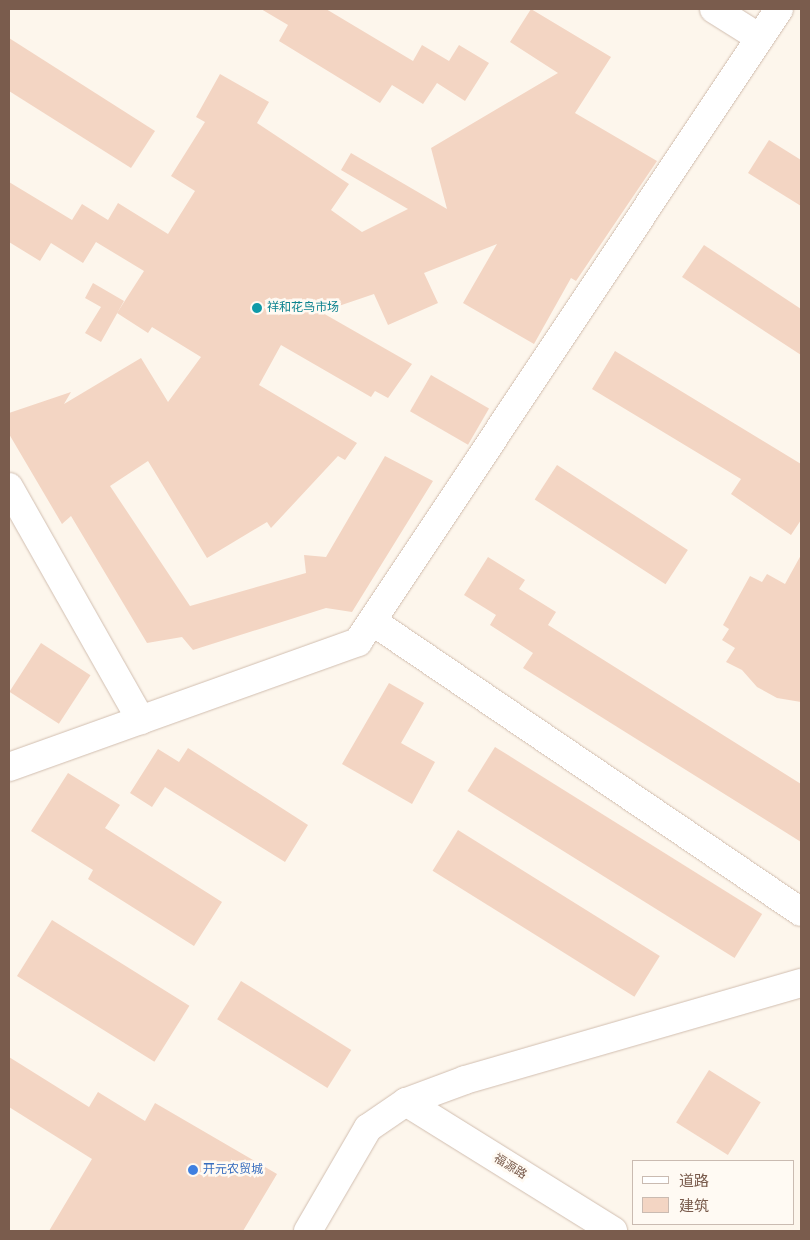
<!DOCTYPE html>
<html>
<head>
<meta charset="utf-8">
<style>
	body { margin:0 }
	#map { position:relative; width:810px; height:1240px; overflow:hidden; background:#fdf6ec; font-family:"Work Sans","Noto Sans SC",sans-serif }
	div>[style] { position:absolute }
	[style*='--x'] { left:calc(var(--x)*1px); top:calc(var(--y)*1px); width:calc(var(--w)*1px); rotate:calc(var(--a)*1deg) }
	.building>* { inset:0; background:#f3d5c3; transform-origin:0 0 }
	.roads { filter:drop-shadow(0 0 1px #d1beb0) drop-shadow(0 0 1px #d1beb0) }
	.minor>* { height:28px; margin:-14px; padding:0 14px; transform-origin:14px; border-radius:14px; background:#fff }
	.dots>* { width:14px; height:14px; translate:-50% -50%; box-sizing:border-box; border:2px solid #fffaf3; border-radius:50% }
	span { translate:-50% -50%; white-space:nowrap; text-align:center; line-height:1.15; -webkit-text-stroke:5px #fffaf3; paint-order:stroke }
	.culture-label { font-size:12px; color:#0d838f }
	.left { translate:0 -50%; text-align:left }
	.street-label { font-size:12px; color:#7a5c4d }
	.shop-label { font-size:12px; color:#366cbe }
	.frame { position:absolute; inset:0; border:10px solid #7a5c4d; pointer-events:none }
	.legend { position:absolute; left:632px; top:1160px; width:162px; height:65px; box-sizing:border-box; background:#fffaf3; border:1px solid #cabbb1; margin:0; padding:6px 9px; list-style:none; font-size:15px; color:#7a5c4d }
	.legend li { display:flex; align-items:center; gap:10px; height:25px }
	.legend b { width:25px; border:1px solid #cabbb1 }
</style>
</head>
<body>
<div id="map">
	<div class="building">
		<div style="clip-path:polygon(261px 9px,326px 9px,413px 61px,422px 45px,449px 61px,459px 45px,489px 63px,465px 101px,437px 83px,423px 104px,392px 85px,380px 103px,279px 41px,288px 25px)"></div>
		<div style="clip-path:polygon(531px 9px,611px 57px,575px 113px,657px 161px,576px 281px,571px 278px,534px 344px,463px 303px,497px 244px,424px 273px,438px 303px,388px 325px,374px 294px,321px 312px,412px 364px,388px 398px,375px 391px,371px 397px,281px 345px,259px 385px,357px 443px,345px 460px,338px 456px,271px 528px,267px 522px,207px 558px,148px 461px,110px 486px,190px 606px,306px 573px,304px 555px,326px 557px,385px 456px,433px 481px,352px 612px,326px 608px,193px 650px,182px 637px,147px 643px,71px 516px,62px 524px,9px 434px,9px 413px,71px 392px,64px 404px,141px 358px,168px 402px,201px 357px,152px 327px,148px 333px,117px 313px,144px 271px,96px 242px,83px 263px,51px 243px,40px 261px,9px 242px,9px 182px,72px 220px,82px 204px,108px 220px,118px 203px,168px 234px,195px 191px,171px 176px,205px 122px,196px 117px,220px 74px,269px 102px,257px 123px,349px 184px,331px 210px,362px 232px,408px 209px,341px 170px,351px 153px,447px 209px,431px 148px,558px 73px,510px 42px)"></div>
		<div style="clip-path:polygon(9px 38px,155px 131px,131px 168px,9px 91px)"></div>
		<div style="clip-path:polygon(769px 140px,801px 160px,801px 206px,748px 173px)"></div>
		<div style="clip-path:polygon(704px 245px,801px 309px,801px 355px,682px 277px)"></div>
		<div style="clip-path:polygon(93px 283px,124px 301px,101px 342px,85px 333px,101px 307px,85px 298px)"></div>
		<div style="clip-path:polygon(615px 351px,801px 464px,801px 520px,791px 535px,731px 494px,741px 479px,592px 389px)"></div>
		<div style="left:431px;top:375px;width:67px;height:42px;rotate:30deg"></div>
		<div style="left:557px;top:465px;width:156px;height:41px;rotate:33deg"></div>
		<div style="clip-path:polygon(801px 555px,801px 702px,777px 698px,757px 687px,742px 670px,726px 662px,735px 648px,722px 640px,729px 629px,723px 625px,750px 576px,762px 582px,767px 574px,785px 584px)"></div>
		<div style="clip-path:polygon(488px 557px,525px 580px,519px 589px,556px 612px,548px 625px,801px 784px,801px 842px,523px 668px,533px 653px,490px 625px,496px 615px,464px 595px)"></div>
		<div style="left:41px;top:643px;width:59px;height:58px;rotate:33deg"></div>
		<div style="clip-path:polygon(389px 683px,424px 703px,401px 743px,435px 762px,412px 804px,342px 764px)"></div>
		<div style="left:495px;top:747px;width:315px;height:52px;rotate:32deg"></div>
		<div style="clip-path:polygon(188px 748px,308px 825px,285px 862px,165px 787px,152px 807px,130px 793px,158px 749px,179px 762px)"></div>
		<div style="clip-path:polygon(68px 773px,120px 805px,105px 828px,222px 902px,194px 946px,88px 879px,93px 870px,31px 831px)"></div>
		<div style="left:458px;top:830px;width:238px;height:48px;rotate:32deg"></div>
		<div style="left:52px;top:920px;width:162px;height:66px;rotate:32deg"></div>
		<div style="left:241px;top:981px;width:130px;height:45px;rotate:32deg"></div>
		<div style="clip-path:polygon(9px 1057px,89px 1107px,98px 1092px,145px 1121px,155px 1103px,277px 1174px,243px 1231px,49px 1231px,92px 1159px,9px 1107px)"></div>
		<div style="left:709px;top:1070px;width:61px;height:62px;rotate:32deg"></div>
	</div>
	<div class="roads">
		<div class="minor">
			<div style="--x:714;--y:9;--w:54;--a:32.2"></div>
			<div style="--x:9;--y:487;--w:268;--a:60.5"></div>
			<div style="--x:372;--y:621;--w:518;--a:34.15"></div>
			<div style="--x:9;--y:767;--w:371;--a:-19.7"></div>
			<div style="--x:358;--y:642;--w:760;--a:-56.37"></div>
			<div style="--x:406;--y:1102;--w:244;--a:31.9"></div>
			<div style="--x:308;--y:1231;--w:119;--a:-59.8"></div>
			<div style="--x:368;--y:1128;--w:46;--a:-34.4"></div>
			<div style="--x:406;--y:1102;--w:63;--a:-20.4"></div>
			<div style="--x:465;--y:1080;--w:350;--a:-16.1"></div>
		</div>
	</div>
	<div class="dots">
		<div style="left:257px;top:308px;background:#0f9aa8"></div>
		<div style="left:193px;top:1170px;background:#3f7fe0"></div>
	</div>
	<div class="culture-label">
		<span class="left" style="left:267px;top:308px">祥和花鸟市场</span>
	</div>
	<div class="street-label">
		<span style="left:510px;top:1167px;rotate:32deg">福源路</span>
	</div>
	<div class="shop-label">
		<span class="left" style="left:203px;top:1170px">开元农贸城</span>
	</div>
	<div class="frame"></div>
	<ul class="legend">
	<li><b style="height:6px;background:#fff"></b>道路</li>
	<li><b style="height:14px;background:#f3d5c3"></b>建筑</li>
	</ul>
</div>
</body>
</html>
